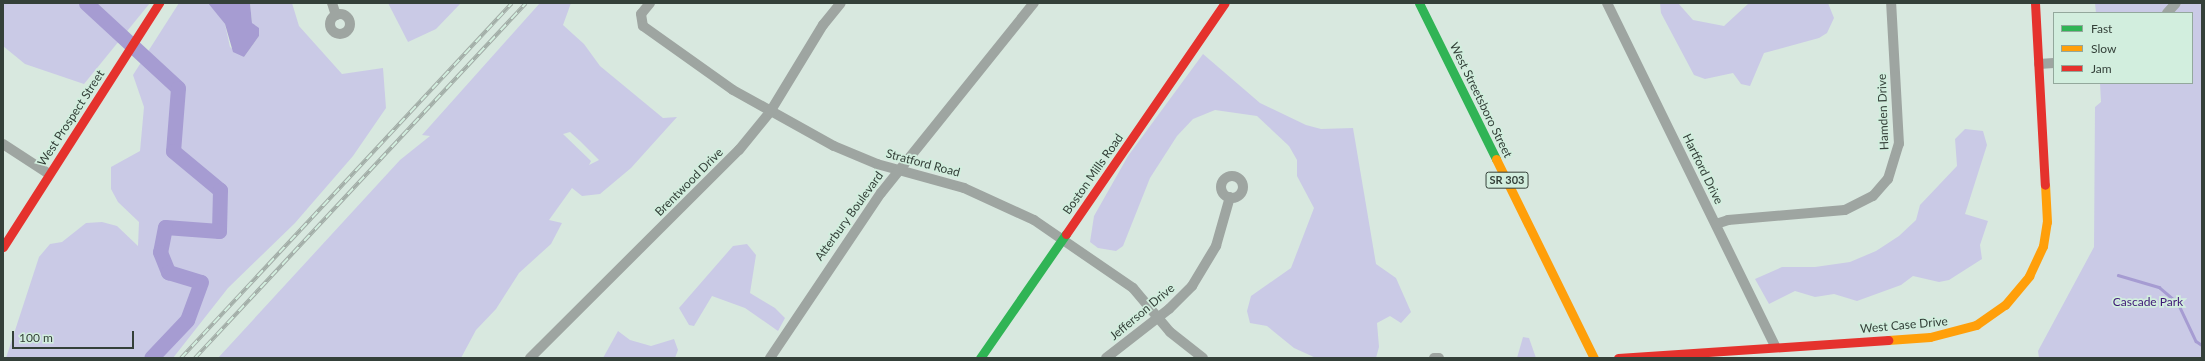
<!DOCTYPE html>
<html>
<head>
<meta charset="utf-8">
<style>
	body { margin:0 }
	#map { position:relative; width:2205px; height:361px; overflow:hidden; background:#d8e8df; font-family:Lato,sans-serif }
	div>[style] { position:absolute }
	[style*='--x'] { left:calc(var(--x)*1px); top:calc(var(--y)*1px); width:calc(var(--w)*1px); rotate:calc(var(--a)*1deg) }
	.green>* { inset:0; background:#cacae6 }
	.water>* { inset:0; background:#a69cd2 }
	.stream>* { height:2.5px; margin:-1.25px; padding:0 1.25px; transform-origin:1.25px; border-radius:1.25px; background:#a69cd2 }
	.river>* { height:15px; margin:-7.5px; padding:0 7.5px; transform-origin:7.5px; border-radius:7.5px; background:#a69cd2 }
	.street>* { height:10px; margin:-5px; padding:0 5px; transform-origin:5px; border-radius:5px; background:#9ea5a1 }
	.street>.ring { margin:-5px; padding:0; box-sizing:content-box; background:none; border:10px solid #9ea5a1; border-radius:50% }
	.fast>* { height:9px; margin:-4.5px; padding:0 4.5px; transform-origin:4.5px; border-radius:4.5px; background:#30b455 }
	.slow>* { height:9px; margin:-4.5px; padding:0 4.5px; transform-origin:4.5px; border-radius:4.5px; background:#ff9f0a }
	.jam>* { height:9px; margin:-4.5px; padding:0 4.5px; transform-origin:4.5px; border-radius:4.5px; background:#e5322d }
	.rail>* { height:4px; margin-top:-2px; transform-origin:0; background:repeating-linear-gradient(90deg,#d2eede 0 8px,#a1aca6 0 16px); box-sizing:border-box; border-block:1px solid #a1aca6 }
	span { translate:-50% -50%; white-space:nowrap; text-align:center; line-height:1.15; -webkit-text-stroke:3.5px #d2eede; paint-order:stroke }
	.shield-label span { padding:1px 3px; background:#d2eede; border:1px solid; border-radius:3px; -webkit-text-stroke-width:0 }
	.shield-label { font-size:11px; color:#344039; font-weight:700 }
	.street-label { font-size:12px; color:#344039 }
	.park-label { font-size:12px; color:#3d1776 }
	.frame { position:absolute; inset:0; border:4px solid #344039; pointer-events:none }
	.legend { position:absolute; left:2053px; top:12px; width:140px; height:72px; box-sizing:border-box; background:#d2eede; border:1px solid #93a89c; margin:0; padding:5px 7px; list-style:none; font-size:12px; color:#344039 }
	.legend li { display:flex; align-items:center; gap:8px; height:20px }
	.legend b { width:20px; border:1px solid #93a89c }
	.scale { position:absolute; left:12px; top:331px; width:122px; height:18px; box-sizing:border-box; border:2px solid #344039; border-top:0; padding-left:5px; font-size:12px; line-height:14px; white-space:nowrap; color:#344039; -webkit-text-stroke:3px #d2eede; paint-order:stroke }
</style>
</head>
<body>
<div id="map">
	<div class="green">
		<div style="clip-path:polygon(3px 3px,150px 3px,84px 84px,25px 64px,3px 46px)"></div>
		<div style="clip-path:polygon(179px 3px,210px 4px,225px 24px,230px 47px,244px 57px,259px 36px,252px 23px,250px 3px,292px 3px,299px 26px,342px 74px,383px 68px,386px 108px,353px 156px,295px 223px,228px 288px,173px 358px,6px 358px,39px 257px,50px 244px,62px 242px,86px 223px,102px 222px,117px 226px,138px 246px,139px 222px,118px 202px,111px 189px,111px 167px,140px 151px,144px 107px,133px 75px)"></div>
		<div style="clip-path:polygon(388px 3px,461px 3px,436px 29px,408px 42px)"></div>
		<div style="clip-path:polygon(evenodd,540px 3px,571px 3px,563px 25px,584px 44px,600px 66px,663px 118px,677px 117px,631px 168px,600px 194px,582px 196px,572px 188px,549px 220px,562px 223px,551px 244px,519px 273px,496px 309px,476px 330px,461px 358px,218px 358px,400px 160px,430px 136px,422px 135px,540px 3px,570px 132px,580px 141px,599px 160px,589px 165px,591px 161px,563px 134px,570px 132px)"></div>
		<div style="clip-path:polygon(1660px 3px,1678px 3px,1693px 20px,1724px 26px,1749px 3px,1828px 3px,1834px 18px,1827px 33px,1819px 38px,1764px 53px,1750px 86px,1741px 84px,1733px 73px,1705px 79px,1694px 75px,1661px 13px)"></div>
		<div style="clip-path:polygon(2095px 3px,2202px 3px,2202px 358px,2039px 358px,2038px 351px,2094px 247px,2095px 107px,2101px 102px,2100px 83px,2192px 83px,2192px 13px,2096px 13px)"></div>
		<div style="clip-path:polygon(1203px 54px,1260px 103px,1306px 125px,1321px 129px,1353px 128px,1376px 264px,1396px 278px,1411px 312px,1401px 323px,1390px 316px,1377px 323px,1379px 347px,1376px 358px,1316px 358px,1294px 348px,1267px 326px,1250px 323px,1247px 311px,1251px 296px,1291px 268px,1314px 208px,1297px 176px,1297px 160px,1289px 146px,1257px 116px,1215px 110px,1193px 119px,1177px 136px,1150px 178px,1123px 246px,1116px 251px,1098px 248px,1090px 242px,1094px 216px,1128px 156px)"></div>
		<div style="clip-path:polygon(1965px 129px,1983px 131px,1987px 145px,1965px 214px,1988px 221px,1980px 245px,1982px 259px,1949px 280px,1939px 282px,1913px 276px,1901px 285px,1857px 301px,1834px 294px,1815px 297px,1795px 291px,1769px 304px,1755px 279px,1782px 267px,1815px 267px,1850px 262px,1876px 251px,1899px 236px,1916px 220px,1920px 205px,1957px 166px,1955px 139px)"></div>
		<div style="clip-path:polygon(747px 244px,756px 255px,750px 293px,775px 308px,785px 318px,778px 331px,745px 308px,712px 296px,694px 326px,689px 325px,679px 308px,733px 246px)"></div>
		<div style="clip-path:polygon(618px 331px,630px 340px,651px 346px,674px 339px,678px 350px,675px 358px,603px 358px)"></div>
		<div style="clip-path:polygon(1523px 337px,1529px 338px,1536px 358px,1517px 358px)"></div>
	</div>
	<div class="water">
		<div style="clip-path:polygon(208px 3px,250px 3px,252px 23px,259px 28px,259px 36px,244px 57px,233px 52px,225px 24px)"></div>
	</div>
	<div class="stream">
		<div style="--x:2118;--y:275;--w:43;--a:16.3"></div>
		<div style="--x:2159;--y:287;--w:25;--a:40"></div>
		<div style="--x:2178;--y:303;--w:42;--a:64.7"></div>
		<div style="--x:2196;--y:341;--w:7;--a:34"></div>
	</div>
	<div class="river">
		<div style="--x:86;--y:3;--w:125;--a:42.7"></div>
		<div style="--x:178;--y:88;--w:63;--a:94.5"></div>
		<div style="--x:173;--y:151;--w:61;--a:39.7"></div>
		<div style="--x:220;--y:190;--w:41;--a:91.4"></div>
		<div style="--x:219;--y:231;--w:54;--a:-175.8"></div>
		<div style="--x:165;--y:227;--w:25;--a:101"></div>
		<div style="--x:160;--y:252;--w:22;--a:68"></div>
		<div style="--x:168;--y:272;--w:34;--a:17"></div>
		<div style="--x:201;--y:282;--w:40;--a:110.2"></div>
		<div style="--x:187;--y:320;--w:52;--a:133.5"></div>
	</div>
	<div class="street">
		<div style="--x:332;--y:3;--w:13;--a:72"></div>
		<div style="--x:650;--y:3;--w:14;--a:129"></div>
		<div style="--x:641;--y:14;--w:12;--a:81"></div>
		<div style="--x:643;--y:26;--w:110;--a:35.4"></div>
		<div style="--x:733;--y:90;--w:115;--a:29"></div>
		<div style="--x:834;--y:146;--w:47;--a:22.7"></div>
		<div style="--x:877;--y:164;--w:90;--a:15.4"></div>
		<div style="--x:964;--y:188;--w:77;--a:24.6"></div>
		<div style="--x:1034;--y:220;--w:120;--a:34.5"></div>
		<div style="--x:1133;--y:288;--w:57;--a:49.9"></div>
		<div style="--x:1170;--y:332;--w:42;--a:38.2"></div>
		<div style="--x:1607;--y:3;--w:382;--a:63.9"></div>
		<div style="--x:2167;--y:13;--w:13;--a:-48"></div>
		<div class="ring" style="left:330px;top:14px;width:10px;height:10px"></div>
		<div style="--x:2039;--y:64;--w:15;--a:-4"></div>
		<div style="--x:3;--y:144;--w:55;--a:33.1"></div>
		<div class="ring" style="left:1221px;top:176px;width:12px;height:12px"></div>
		<div style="--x:1716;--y:224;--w:13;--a:-18"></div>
		<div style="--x:1728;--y:220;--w:117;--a:-4.9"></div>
		<div style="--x:1845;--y:210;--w:31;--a:-27"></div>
		<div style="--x:1873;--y:196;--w:23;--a:-49"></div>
		<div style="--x:1888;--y:179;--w:37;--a:-73"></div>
		<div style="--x:1899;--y:144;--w:141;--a:-93.2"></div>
		<div style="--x:530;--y:358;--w:295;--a:-44.9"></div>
		<div style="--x:739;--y:150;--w:49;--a:-50.8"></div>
		<div style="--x:770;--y:112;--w:102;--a:-58.7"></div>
		<div style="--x:823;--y:25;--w:28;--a:-51"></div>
		<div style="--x:770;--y:358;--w:199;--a:-56.1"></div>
		<div style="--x:881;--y:193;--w:244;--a:-51.2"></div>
		<div style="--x:1106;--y:358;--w:80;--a:-37.9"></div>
		<div style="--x:1169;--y:309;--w:33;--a:-45"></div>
		<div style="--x:1192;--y:286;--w:47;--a:-59"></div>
		<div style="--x:1216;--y:246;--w:51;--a:-74.1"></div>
		<div style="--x:1434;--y:358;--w:5;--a:0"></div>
	</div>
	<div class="fast">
		<div style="--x:1419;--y:3;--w:174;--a:63.7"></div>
		<div style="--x:980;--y:358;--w:151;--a:-55.3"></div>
	</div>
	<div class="slow">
		<div style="--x:1496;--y:159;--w:222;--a:63.8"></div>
		<div style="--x:1888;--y:340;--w:42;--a:-4.1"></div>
		<div style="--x:1930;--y:337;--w:48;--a:-14.6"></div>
		<div style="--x:1976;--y:325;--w:35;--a:-35"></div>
		<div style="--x:2005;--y:305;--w:38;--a:-50"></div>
		<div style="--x:2029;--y:276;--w:33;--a:-65"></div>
		<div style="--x:2043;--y:246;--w:24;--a:-81"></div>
		<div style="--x:2047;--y:222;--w:37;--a:-93"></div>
	</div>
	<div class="jam">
		<div style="--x:2035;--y:3;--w:182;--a:86.9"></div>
		<div style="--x:1066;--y:234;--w:280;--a:-55.5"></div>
		<div style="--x:3;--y:247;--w:290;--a:-57.4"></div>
		<div style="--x:1618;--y:358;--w:271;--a:-3.8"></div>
	</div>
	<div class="rail">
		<div style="--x:181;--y:358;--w:485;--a:-47"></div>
		<div style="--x:195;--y:358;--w:485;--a:-47"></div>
	</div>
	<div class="shield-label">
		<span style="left:1507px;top:180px">SR 303</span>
	</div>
	<div class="street-label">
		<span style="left:1481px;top:100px;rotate:64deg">West Streetsboro Street</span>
		<span style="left:1883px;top:112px;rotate:-92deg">Hamden Drive</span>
		<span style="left:71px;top:118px;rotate:-57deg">West Prospect Street</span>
		<span style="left:923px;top:163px;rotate:15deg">Stratford Road</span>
		<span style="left:1703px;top:169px;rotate:64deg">Hartford Drive</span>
		<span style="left:1093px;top:174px;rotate:-55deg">Boston Mills Road</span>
		<span style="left:689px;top:182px;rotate:-45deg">Brentwood Drive</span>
		<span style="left:849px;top:216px;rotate:-54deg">Atterbury Boulevard</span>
		<span style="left:1142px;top:312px;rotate:-40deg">Jefferson Drive</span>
		<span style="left:1904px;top:325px;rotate:-5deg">West Case Drive</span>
	</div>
	<div class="park-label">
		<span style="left:2148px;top:302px">Cascade Park</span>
	</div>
	<div class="frame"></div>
	<ul class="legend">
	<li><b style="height:5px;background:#30b455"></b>Fast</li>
	<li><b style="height:5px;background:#ff9f0a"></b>Slow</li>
	<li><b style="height:5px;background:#e5322d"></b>Jam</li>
	</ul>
	<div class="scale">100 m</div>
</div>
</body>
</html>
